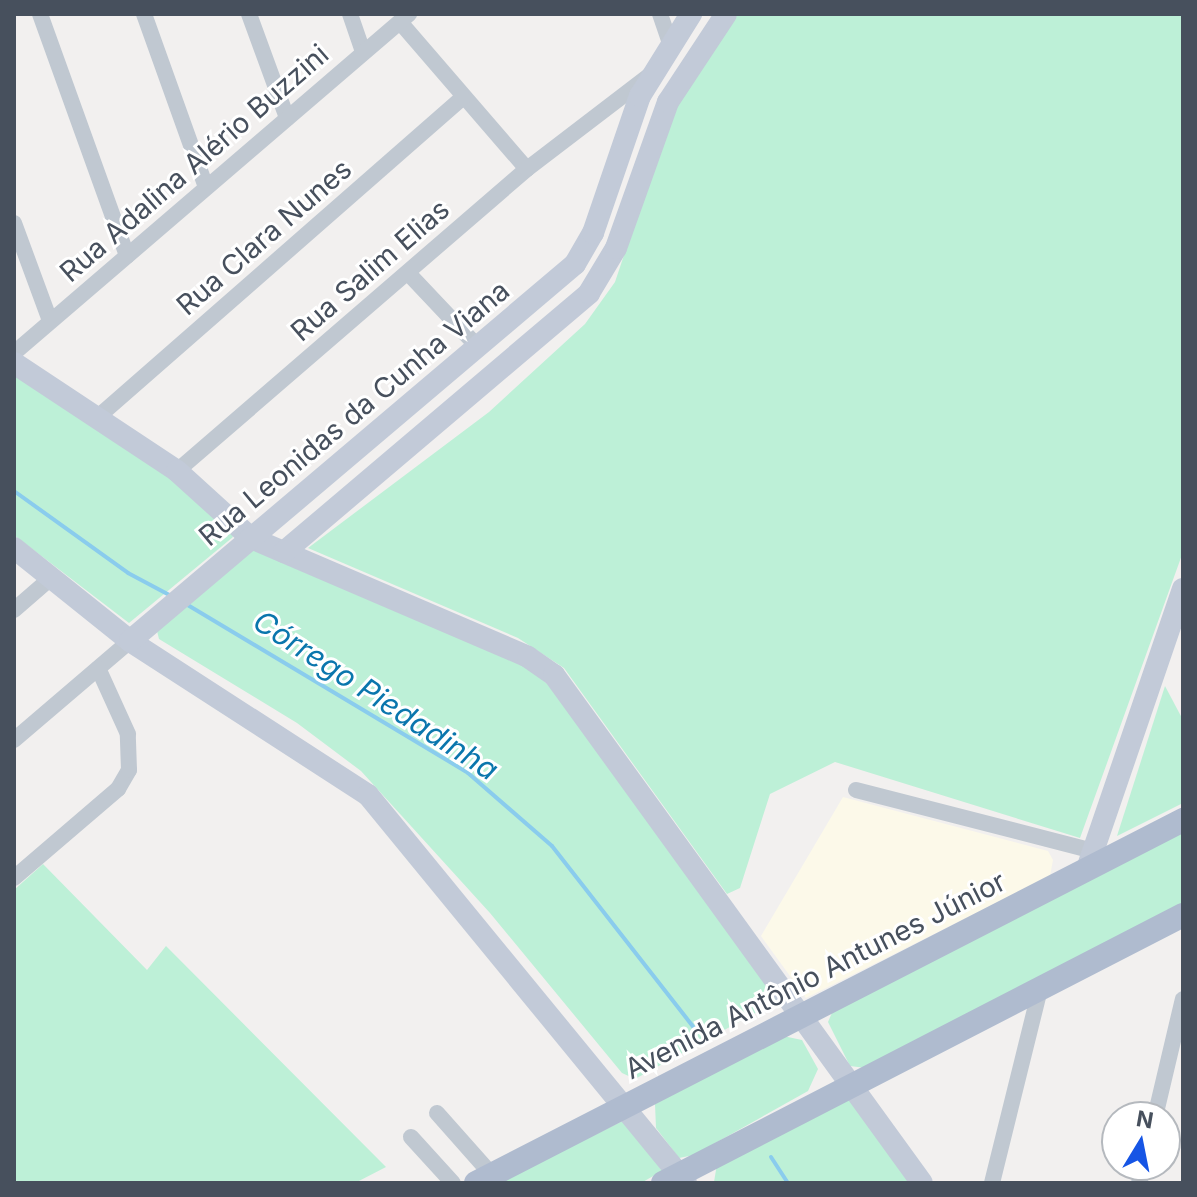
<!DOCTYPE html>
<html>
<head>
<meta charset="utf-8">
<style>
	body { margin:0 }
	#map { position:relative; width:1197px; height:1197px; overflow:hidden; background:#f2f0ef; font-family:Inter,sans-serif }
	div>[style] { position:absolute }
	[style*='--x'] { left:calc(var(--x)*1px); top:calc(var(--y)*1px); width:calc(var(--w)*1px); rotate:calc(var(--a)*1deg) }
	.commercial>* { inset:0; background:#fcf9e9 }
	.green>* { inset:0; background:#bdf0d7 }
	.stream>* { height:4px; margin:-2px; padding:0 2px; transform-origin:2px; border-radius:2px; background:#8acced }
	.street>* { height:16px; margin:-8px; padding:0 8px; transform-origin:8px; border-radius:8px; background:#c0c8d1 }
	.secondary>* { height:22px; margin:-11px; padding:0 11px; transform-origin:11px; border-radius:11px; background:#c2cad8 }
	.primary>* { height:24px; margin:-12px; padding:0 12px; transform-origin:12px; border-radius:12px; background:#afbbcf }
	span { translate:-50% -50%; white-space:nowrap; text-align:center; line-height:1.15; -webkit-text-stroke:6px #fff; paint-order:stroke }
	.street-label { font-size:28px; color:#47505d }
	.water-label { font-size:30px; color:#0a76ad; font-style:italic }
	.frame { position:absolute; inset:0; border:16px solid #47505d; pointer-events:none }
	.north { position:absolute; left:1101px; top:1101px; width:80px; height:80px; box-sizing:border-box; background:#fff; border:2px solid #b5b9be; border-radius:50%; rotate:10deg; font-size:22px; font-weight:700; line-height:32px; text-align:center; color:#47505d }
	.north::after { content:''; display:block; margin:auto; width:28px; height:36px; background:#1655e5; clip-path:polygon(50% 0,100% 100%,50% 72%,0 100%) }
</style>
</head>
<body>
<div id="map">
	<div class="commercial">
		<div style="clip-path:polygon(843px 797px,1048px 851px,1053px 860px,1050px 876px,806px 998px,761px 936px)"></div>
	</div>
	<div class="green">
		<div style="clip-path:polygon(736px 14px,1183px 14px,1183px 552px,1080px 838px,835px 762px,770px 794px,740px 888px,727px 894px,564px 668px,518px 638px,308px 548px,489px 412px,585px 324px,615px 282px,676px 100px)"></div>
		<div style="clip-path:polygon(14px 369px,134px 447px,230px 528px,233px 537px,129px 623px,14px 535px)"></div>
		<div style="clip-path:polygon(252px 545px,526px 665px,561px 696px,779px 1000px,635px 1079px,622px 1073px,490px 913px,361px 771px,297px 723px,159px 639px,157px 631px)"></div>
		<div style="clip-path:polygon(1165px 686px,1183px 720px,1183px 803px,1117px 836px)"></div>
		<div style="clip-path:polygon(1183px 831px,1183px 907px,866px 1068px,850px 1066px,828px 1022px,834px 1008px)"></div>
		<div style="clip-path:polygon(43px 864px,147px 970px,166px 946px,386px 1167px,355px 1183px,14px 1183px,14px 890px)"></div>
		<div style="clip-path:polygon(783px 1036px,802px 1040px,818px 1069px,808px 1091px,694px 1155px,679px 1158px,656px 1128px,655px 1104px)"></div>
		<div style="clip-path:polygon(848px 1098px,911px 1183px,714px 1182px,717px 1164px)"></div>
		<div style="clip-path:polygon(627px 1119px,662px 1171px,641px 1183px,507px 1183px,505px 1179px)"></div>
	</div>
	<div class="stream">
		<div style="--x:14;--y:491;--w:140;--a:35.7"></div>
		<div style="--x:128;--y:573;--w:49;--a:28.1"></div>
		<div style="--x:186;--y:604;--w:329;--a:30.9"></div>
		<div style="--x:468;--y:773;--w:111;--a:41"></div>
		<div style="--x:552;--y:846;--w:234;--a:52"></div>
		<div style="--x:771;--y:1157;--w:31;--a:57"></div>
	</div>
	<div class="street">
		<div style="--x:40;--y:14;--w:257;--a:70.2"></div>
		<div style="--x:144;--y:14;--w:184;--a:70.3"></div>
		<div style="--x:249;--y:14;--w:111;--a:69.9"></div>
		<div style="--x:350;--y:14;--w:39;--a:71"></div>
		<div style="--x:660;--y:14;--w:31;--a:71"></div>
		<div style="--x:400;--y:22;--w:194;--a:49.2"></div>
		<div style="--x:14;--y:223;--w:104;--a:69.8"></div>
		<div style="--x:408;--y:273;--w:100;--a:46.6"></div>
		<div style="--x:14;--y:353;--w:521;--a:-40.64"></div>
		<div style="--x:99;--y:416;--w:483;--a:-41.2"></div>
		<div style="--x:177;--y:471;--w:462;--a:-40.8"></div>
		<div style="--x:527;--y:169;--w:155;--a:-37.4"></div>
		<div style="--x:14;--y:610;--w:50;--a:-41"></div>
		<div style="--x:14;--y:740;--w:153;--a:-40.5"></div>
		<div style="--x:856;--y:790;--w:245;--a:14.4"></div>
		<div style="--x:14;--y:878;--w:137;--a:-40.6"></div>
		<div style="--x:118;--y:789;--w:22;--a:-60"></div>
		<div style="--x:129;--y:770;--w:36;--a:-92"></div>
		<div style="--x:128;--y:734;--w:72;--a:-114.4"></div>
		<div style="--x:437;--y:1113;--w:83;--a:48.4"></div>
		<div style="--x:1155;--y:1117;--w:121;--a:-76.7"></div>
		<div style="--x:411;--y:1137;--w:62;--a:47.6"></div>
		<div style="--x:992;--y:1183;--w:200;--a:-76.1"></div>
		<div style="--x:1139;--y:1183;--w:19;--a:-74"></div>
	</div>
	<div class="secondary">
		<div style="--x:14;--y:363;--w:196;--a:33.5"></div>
		<div style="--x:177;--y:471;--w:100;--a:42.2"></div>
		<div style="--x:251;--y:538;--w:301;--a:23.2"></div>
		<div style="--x:528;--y:657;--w:32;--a:35"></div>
		<div style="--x:554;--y:675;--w:627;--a:54.08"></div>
		<div style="--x:14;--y:548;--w:149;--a:38.7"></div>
		<div style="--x:130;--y:641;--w:283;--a:32.9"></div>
		<div style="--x:368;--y:795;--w:502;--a:50.66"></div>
		<div style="--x:284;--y:552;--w:400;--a:-40.3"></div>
		<div style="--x:589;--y:293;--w:52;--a:-59"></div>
		<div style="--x:616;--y:248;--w:155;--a:-70.4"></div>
		<div style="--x:668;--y:102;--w:105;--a:-56.6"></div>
		<div style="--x:130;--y:641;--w:583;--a:-40.27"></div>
		<div style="--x:575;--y:264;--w:36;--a:-60"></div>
		<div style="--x:593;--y:233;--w:145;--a:-71.1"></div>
		<div style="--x:640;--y:96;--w:97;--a:-58.1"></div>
		<div style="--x:1087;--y:869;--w:296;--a:-71.1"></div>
	</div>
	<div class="primary">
		<div style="--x:476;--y:1183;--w:795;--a:-27.18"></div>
		<div style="--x:663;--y:1183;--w:585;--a:-27.27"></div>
	</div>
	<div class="street-label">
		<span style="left:194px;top:163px;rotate:-41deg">Rua Adalina Alério Buzzini</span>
		<span style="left:264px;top:237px;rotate:-41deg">Rua Clara Nunes</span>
		<span style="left:370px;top:270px;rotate:-41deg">Rua Salim Elias</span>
		<span style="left:354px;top:413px;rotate:-40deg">Rua Leonidas da Cunha Viana</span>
		<span style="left:815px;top:975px;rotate:-27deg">Avenida Antônio Antunes Júnior</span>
	</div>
	<div class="water-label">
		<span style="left:376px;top:695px;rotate:33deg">Córrego Piedadinha</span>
	</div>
	<div class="frame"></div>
	<div class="north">N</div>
</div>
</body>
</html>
